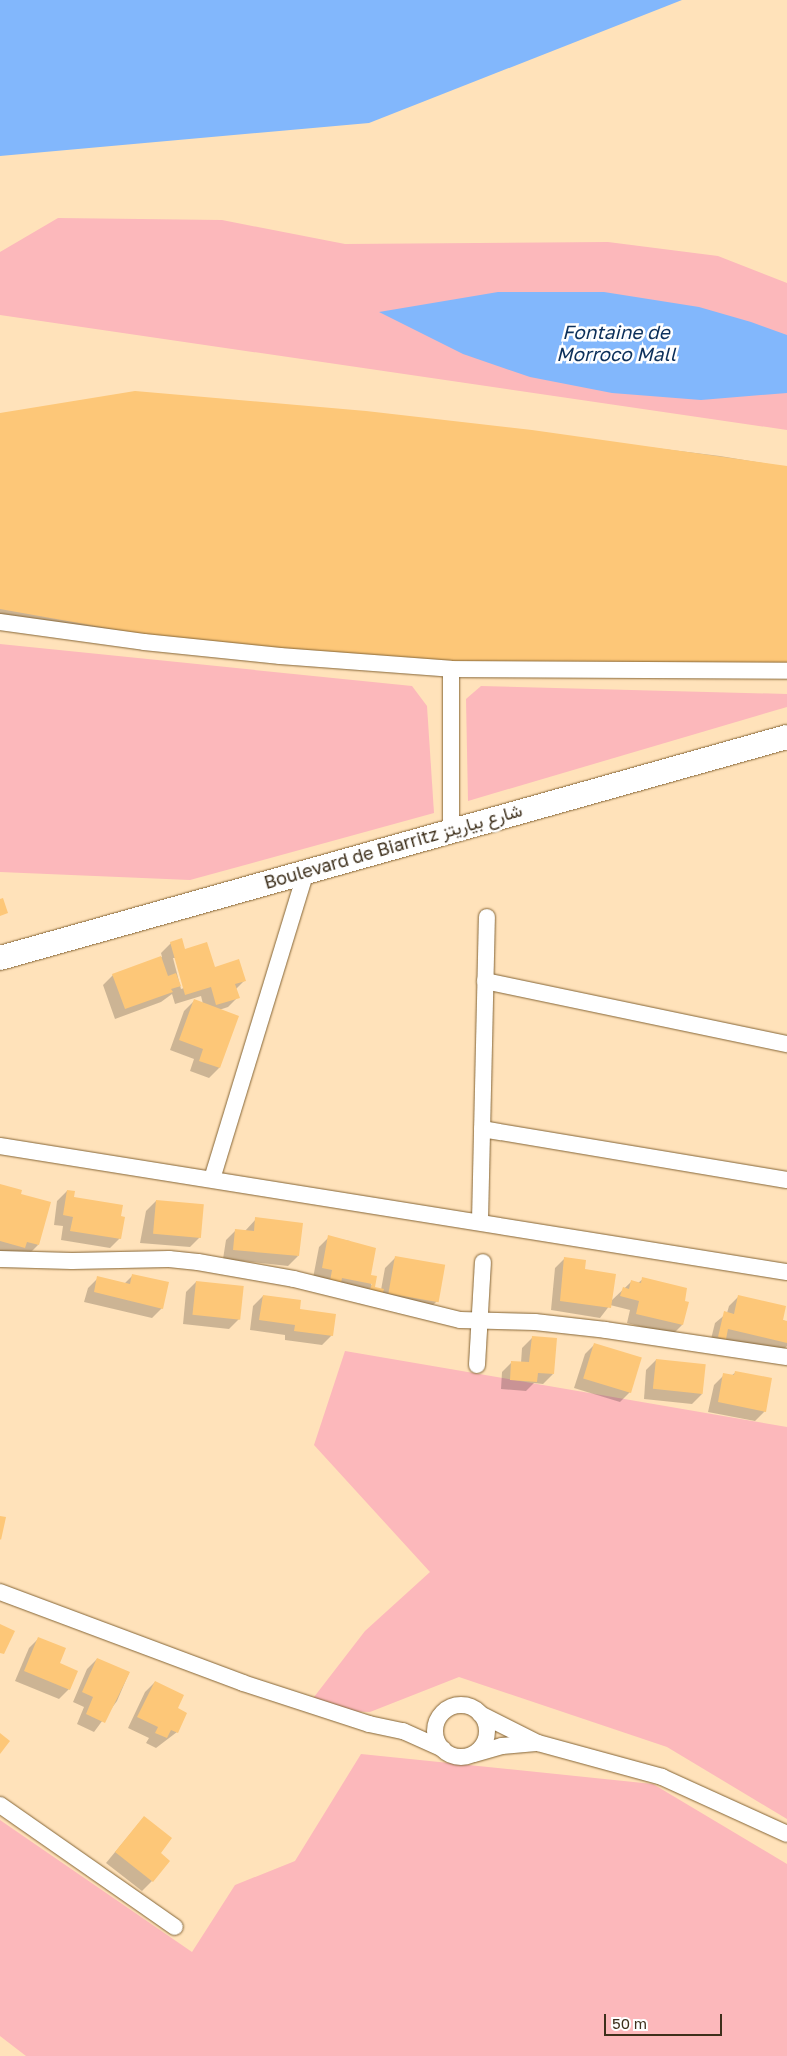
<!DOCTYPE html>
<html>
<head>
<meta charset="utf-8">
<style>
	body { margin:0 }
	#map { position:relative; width:787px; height:2056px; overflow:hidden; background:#ffe2ba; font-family:"Golos Text",Vazirmatn,sans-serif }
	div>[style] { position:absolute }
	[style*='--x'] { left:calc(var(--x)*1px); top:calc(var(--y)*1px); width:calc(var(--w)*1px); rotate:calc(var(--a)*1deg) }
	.green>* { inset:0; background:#fcb8bb }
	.water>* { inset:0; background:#82b7fc }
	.shadow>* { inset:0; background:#0003 }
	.building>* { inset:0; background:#fdc778; transform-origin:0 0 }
	.roads { filter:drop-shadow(0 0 1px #856536) drop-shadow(0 0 1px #856536) }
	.street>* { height:16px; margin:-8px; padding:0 8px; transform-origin:8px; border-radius:8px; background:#fff }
	.street>.ring { margin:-8px; padding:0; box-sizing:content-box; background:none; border:16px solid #fff; border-radius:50% }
	.secondary>* { height:24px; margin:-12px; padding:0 12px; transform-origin:12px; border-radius:12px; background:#fff }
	span { translate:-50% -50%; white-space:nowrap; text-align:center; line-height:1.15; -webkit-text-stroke:5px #fff; paint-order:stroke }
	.street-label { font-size:18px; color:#3d2f1b }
	.water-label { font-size:19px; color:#0c305b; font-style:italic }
	.scale { position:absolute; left:604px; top:2014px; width:118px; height:22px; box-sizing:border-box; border:2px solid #3d2f1b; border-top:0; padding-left:6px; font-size:15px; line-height:18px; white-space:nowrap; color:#3d2f1b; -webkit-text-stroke:4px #fff; paint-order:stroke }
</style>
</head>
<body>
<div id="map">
	<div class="green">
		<div style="clip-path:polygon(58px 218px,222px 220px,345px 244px,608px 242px,718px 256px,787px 283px,787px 430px,0 315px,0 252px)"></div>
		<div style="clip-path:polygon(0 644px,412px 686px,427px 706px,434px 813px,190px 880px,0 872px)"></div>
		<div style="clip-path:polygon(481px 686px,787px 694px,787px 707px,468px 801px,466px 699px)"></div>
		<div style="clip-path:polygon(345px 1351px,787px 1427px,787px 1819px,667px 1747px,459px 1677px,370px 1712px,304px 1710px,365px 1631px,430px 1572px,314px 1445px)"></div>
		<div style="clip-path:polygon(361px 1754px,653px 1784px,787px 1864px,787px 2056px,26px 2056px,0 2036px,0 1820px,192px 1952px,235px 1885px,295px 1861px)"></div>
	</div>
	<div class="water">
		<div style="clip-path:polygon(0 0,682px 0,369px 123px,0 156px)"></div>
		<div style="clip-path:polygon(498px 292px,604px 292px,699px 307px,751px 322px,787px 335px,787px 393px,701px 400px,612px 393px,530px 377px,463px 354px,379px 312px)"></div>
	</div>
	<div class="shadow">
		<div style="clip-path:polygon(366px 412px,720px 456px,787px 467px,508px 674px,302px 666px,147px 646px,0 620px,0 414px)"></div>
		<div style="clip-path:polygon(evenodd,171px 943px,214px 968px,244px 981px,236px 989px,238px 997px,228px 1007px,219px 1010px,237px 1017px,219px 1068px,209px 1078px,190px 1071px,194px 1059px,170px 1050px,184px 1011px,194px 1001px,203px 1004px,201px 996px,175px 1004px,172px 994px,161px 1002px,115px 1019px,103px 985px,113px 975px,162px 957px,161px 953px,171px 943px,173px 958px,176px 958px,184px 988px,181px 989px,173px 958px)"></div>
		<div style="clip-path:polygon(0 1186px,20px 1195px,38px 1245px,28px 1255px,0 1253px)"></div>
		<div style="clip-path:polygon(67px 1191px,120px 1238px,110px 1248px,61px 1240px,63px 1226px,54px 1225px,57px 1201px)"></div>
		<div style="clip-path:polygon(156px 1201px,200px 1237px,190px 1247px,140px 1243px,146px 1211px)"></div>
		<div style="clip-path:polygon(256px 1219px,298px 1256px,288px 1266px,223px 1259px,226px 1240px,236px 1230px,245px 1231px)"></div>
		<div style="clip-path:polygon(329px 1237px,350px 1241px,373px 1288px,381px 1290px,385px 1268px,395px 1258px,437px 1301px,427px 1311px,359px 1304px,363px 1294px,313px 1278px,319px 1247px)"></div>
		<div style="clip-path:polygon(565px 1258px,583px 1271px,611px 1301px,631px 1282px,638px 1283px,643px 1279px,687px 1303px,682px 1325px,672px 1335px,627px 1323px,630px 1310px,610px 1305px,600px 1318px,551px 1310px,555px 1268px)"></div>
		<div style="clip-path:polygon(133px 1275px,162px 1308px,152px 1318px,84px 1302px,88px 1288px,98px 1278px,124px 1284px)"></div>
		<div style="clip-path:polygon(196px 1282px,239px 1319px,229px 1329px,183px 1324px,186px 1292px)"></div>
		<div style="clip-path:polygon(263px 1296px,298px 1310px,332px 1335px,322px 1345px,285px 1340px,285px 1335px,250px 1330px,253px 1306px)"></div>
		<div style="clip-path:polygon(739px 1296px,787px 1322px,787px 1346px,780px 1353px,709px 1347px,715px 1323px,727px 1313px,729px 1306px)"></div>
		<div style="clip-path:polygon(532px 1338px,553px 1374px,543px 1384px,534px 1383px,526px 1391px,501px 1389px,502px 1372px,512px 1362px,521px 1363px,522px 1348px)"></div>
		<div style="clip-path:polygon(595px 1344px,630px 1392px,620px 1402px,574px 1388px,585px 1354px)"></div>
		<div style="clip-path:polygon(656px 1360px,702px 1394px,692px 1404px,644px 1399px,646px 1370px)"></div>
		<div style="clip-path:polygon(736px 1372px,765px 1411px,755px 1421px,708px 1412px,714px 1385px,724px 1375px,731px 1376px)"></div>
		<div style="clip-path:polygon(39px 1638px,58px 1664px,69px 1689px,59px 1699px,15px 1681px,29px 1648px)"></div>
		<div style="clip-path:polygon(97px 1659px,129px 1673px,117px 1701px,94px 1732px,77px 1724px,84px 1707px,73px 1702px,87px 1669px)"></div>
		<div style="clip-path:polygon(155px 1682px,176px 1709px,177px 1732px,156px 1748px,146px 1743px,149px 1738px,128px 1728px,145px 1692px)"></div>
		<div style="clip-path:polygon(144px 1817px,159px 1854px,152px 1881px,142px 1891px,106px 1863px)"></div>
	</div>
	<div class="building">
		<div style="clip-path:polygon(135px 391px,366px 411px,532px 430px,787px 466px,787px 666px,519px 664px,312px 656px,157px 637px,0 609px,0 413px)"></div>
		<div style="clip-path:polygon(3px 898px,8px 913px,0 916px,0 899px)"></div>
		<div style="clip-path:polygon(182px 938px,185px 949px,207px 942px,215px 967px,239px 959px,246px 981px,235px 984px,240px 998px,216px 1005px,211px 987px,185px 995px,170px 942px)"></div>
		<div style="clip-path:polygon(161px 956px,168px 976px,176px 973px,181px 986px,171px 989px,173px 992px,125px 1009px,112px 974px)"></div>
		<div style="clip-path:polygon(194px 999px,239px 1016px,220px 1068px,199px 1061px,203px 1049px,179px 1040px)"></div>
		<div style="clip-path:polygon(0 1184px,22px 1190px,21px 1194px,51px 1202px,39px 1245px,27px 1242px,25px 1248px,0 1241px)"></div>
		<div style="clip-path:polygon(67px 1190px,75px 1191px,74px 1197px,123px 1205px,121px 1216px,125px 1217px,121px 1239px,70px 1231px,73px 1217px,63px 1215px)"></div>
		<div style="left:156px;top:1200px;width:48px;height:34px;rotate:5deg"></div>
		<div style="clip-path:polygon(255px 1217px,303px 1223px,299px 1256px,233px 1250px,235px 1229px,254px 1231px)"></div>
		<div style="clip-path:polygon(328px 1235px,376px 1248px,371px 1275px,377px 1276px,375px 1287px,384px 1289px,382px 1296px,368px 1294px,372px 1284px,342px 1278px,341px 1283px,330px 1281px,332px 1270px,322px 1268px)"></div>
		<div style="left:395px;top:1256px;width:51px;height:38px;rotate:10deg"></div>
		<div style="clip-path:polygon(564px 1257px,586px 1260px,585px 1269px,616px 1274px,611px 1308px,560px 1301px)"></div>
		<div style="clip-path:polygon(132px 1274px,169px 1282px,163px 1309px,94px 1292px,97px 1276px,130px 1284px)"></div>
		<div style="clip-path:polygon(642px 1277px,687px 1288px,685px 1301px,689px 1302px,683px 1325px,636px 1314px,639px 1301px,620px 1296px,623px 1287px,629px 1289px,631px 1280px,641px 1283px)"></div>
		<div style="left:196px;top:1281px;width:48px;height:34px;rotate:6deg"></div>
		<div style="clip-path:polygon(263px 1295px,301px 1300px,300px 1309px,336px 1314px,333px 1336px,294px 1331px,295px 1325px,259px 1320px)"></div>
		<div style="clip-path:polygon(738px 1295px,786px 1306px,783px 1320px,787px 1321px,787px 1343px,728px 1329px,726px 1339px,718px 1337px,724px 1311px,734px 1314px)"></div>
		<div style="clip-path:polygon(532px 1336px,557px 1338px,554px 1374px,538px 1373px,537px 1382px,510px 1380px,511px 1361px,529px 1362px)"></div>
		<div style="left:594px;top:1343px;width:50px;height:37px;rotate:17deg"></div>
		<div style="left:656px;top:1359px;width:50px;height:30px;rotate:6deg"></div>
		<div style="clip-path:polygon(735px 1371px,772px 1378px,766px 1412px,718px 1402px,723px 1373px,734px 1375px)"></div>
		<div style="clip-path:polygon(0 1516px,6px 1517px,1px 1540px,0 1539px)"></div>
		<div style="clip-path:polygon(0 1624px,15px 1631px,4px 1654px,0 1653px)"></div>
		<div style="clip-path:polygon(38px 1637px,66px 1648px,60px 1663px,78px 1671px,70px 1690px,24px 1671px)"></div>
		<div style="clip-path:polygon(97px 1658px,130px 1672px,105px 1723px,86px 1714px,93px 1697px,82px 1692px)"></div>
		<div style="clip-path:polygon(155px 1681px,184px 1695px,178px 1708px,187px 1713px,178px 1733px,171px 1730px,167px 1738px,155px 1733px,158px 1727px,137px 1717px)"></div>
		<div style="clip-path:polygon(0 1733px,10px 1741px,0 1754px)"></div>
		<div style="clip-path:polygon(144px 1816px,172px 1838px,161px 1853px,170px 1861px,153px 1882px,115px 1852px)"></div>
	</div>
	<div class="roads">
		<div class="street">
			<div style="--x:0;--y:622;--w:145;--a:7.9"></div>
			<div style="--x:144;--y:642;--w:137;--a:5.9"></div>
			<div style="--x:280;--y:656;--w:171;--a:4.3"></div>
			<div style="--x:451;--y:669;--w:336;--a:0.3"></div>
			<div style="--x:451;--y:669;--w:161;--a:90"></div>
			<div style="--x:485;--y:981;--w:309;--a:11.8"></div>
			<div style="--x:482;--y:1129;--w:309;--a:9.5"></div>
			<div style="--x:0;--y:1146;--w:797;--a:9.1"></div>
			<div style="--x:212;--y:1179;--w:322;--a:-73"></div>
			<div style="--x:480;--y:1221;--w:304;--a:-88.7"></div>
			<div style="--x:0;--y:1259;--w:72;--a:1.6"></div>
			<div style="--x:72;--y:1261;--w:97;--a:-1.2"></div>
			<div style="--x:169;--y:1259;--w:29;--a:6"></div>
			<div style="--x:198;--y:1262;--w:97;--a:10"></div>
			<div style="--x:294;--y:1279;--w:171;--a:13.9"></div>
			<div style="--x:460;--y:1320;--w:75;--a:1.5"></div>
			<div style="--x:535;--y:1322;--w:71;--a:6.4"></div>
			<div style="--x:606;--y:1330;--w:183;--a:8.5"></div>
			<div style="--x:477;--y:1365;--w:103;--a:-86.7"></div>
			<div style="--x:0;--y:1592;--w:259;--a:20.5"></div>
			<div style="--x:243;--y:1683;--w:133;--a:18"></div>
			<div style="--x:369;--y:1724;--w:35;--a:12"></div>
			<div style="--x:403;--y:1731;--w:44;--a:24.2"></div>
			<div class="ring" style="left:435px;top:1705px;width:36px;height:36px"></div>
			<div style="--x:480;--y:1714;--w:65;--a:26.6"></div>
			<div style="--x:538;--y:1743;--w:129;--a:15.3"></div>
			<div style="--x:662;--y:1777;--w:137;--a:24.5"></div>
			<div style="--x:474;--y:1754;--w:29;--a:-16"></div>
			<div style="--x:502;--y:1746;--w:34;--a:-5"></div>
			<div style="--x:0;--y:1805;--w:213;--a:34.9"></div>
		</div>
		<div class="secondary">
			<div style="--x:0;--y:958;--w:817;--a:-15.69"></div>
		</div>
	</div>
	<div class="street-label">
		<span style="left:393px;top:846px;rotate:-16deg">Boulevard de Biarritz شارع بياريتز</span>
	</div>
	<div class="water-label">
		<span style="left:616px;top:343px">Fontaine de<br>Morroco Mall</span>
	</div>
	<div class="scale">50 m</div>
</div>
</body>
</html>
